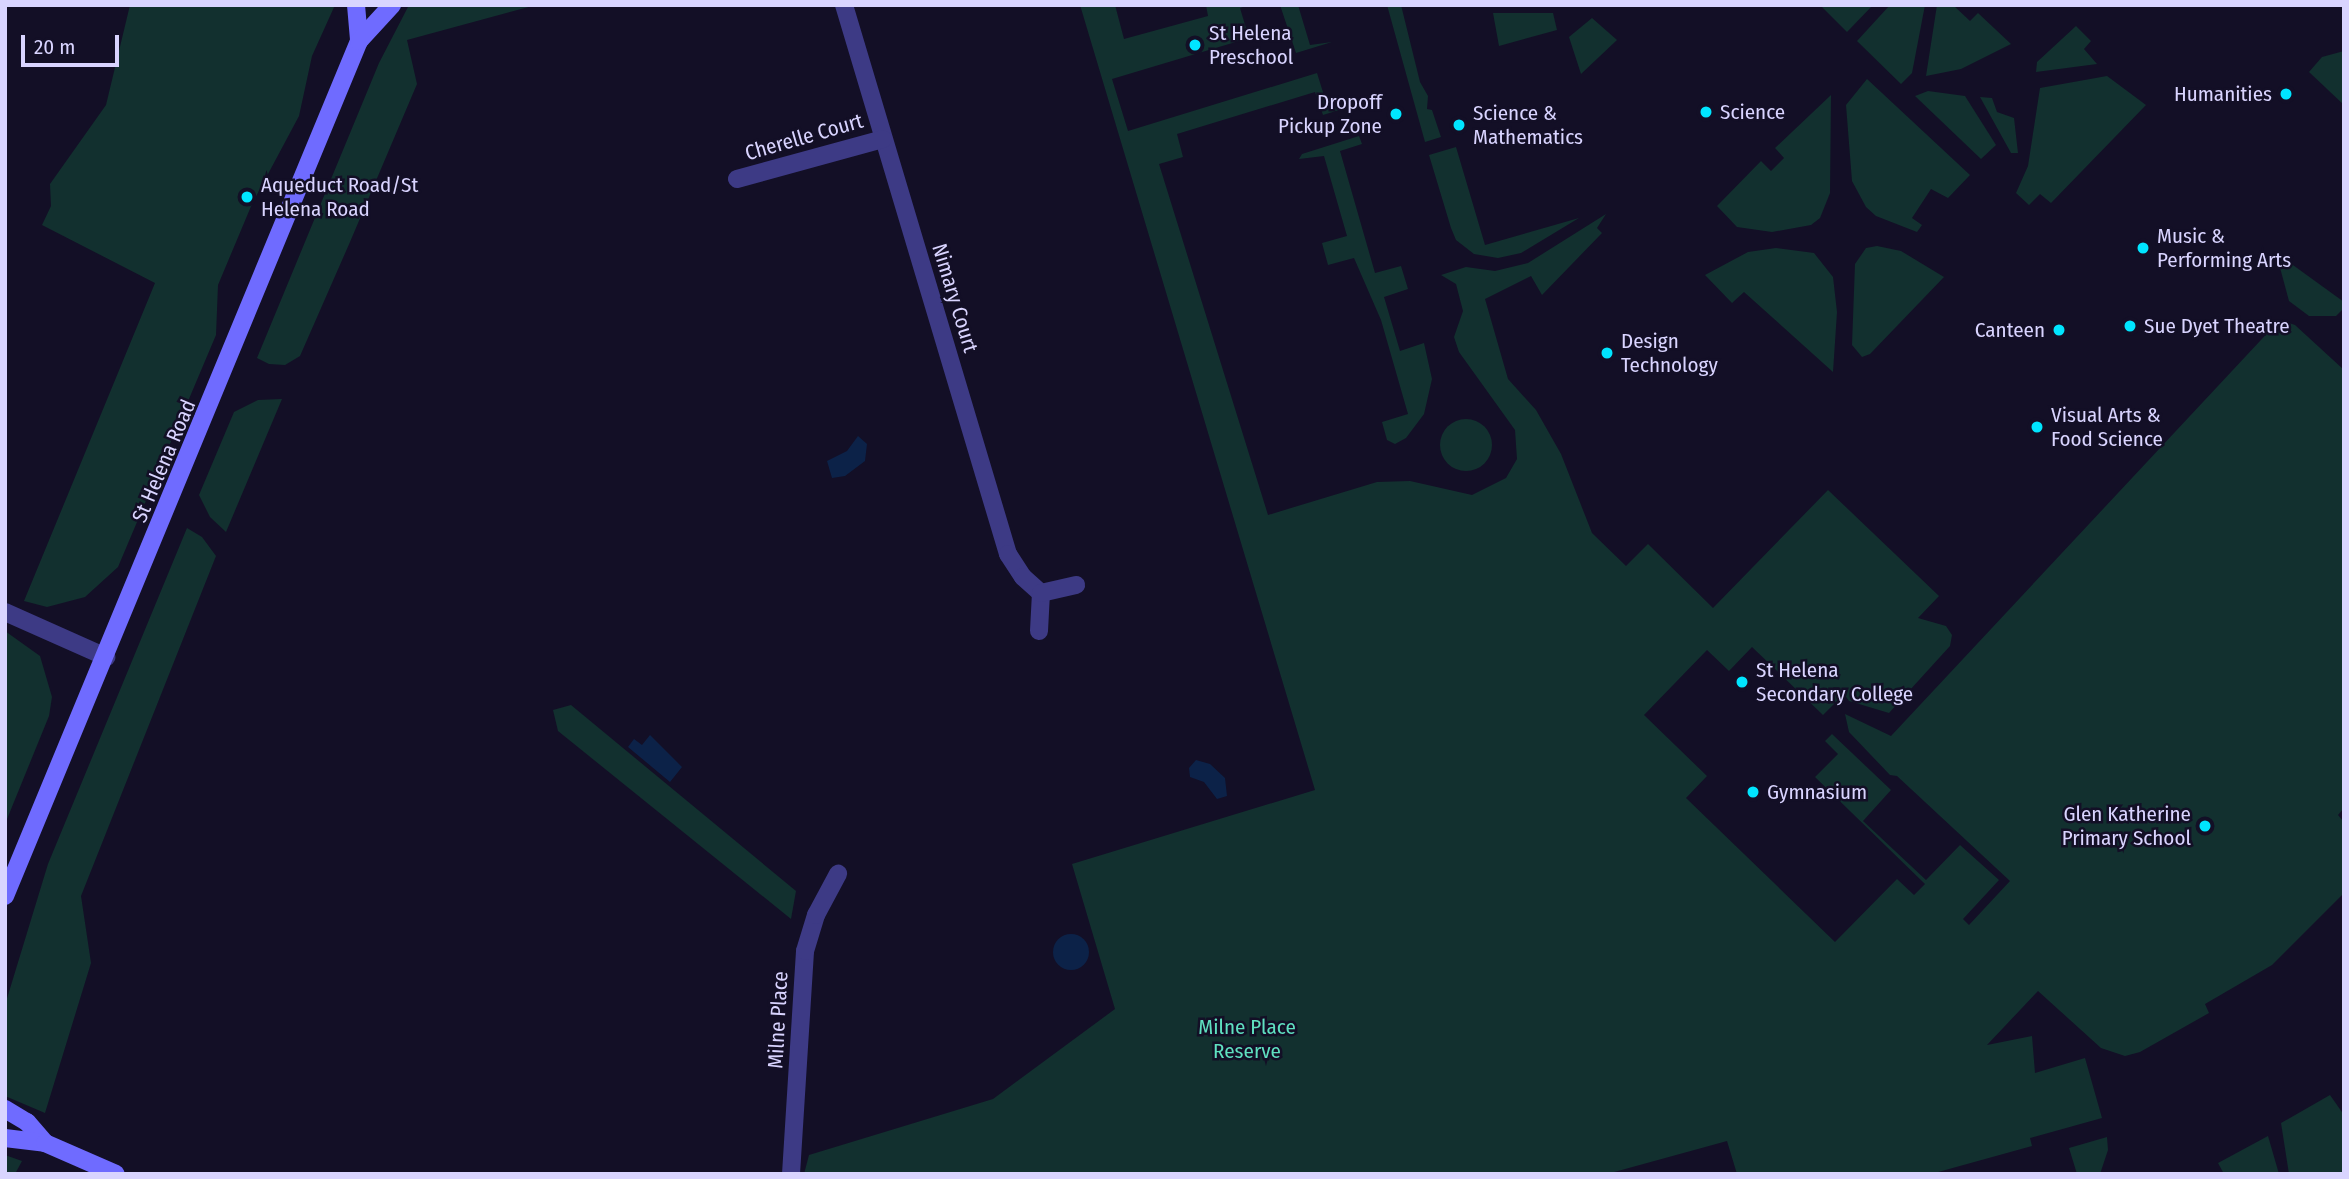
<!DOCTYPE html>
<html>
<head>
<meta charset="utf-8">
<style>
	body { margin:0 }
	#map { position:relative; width:2349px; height:1179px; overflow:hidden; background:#130f26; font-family:"Fira Sans Condensed",sans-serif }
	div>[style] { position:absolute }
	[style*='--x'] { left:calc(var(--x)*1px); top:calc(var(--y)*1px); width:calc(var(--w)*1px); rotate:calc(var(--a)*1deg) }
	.green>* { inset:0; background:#12302f }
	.round { border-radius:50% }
	.water>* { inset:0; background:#0c2248 }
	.street>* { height:18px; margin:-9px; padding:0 9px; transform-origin:9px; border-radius:9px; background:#3d3a85 }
	.secondary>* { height:18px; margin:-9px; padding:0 9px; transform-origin:9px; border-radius:9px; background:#6f6bff }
	.dots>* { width:19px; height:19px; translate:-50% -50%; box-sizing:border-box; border:4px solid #130f26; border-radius:50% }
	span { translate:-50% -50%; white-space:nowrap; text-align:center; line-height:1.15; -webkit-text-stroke:5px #130f26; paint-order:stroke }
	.poi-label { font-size:21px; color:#d9d4ff }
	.left { translate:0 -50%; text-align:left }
	.right { translate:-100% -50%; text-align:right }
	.street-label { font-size:21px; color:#d9d4ff }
	.park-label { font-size:21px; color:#5fe0c0 }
	.frame { position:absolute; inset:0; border:7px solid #d9d4ff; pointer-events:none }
	.scale { position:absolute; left:21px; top:35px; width:98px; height:32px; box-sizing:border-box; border:4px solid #d9d4ff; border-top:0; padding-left:9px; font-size:21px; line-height:24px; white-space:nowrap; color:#d9d4ff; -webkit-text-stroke:5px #130f26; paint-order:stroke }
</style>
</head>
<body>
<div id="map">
	<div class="green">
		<div style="clip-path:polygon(130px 5px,335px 5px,312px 56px,299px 116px,252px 204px,218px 285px,216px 335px,118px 567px,85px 597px,47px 607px,24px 601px,155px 283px,42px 225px,51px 206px,50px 184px,106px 105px)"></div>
		<div style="clip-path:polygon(409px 5px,536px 5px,407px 40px,417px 84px,350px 242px,300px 356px,285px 365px,269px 364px,257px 358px,379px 63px)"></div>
		<div style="clip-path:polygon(1080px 5px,1115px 5px,1124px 39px,1208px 16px,1206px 5px,1249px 5px,1240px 8px,1249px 38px,1112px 79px,1128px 131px,1317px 73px,1327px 105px,1352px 100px,1352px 106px,1323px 115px,1315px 92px,1177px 134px,1183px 157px,1159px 164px,1268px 515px,1377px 482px,1410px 481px,1472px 495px,1506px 478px,1517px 459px,1515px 430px,1459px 352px,1454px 337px,1463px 311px,1456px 284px,1441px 275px,1466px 267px,1495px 271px,1528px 263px,1606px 214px,1597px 228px,1602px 233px,1542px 295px,1531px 276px,1485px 299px,1508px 379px,1536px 410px,1561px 454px,1592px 533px,1626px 566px,1648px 544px,1713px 608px,1828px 490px,1939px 596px,1918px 618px,1946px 626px,1952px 635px,1950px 646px,1889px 713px,1849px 701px,1844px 694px,1823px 715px,1752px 647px,1729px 671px,1707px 650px,1644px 715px,1707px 776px,1686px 798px,1835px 942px,1897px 879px,1914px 895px,1925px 884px,1815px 777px,1838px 754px,1825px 741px,1832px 734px,1891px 790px,1863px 821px,1926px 880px,1960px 845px,1999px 880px,1963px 919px,1969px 925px,2010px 881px,1897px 776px,1890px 775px,1849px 732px,1845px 714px,1891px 736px,2274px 326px,2283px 321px,2295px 325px,2344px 370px,2344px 808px,2338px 815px,2344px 822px,2344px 893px,2272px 965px,2205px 1004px,2209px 1013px,2140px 1052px,2125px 1056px,2101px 1048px,2038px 991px,1987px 1045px,2032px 1036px,2035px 1073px,2085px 1058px,2102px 1118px,2030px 1138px,2032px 1146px,1931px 1174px,1737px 1174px,1727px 1141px,1607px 1174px,804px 1174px,809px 1155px,993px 1099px,1115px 1009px,1072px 864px,1315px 790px)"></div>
		<div style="clip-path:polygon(1280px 5px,1298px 5px,1310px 45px,1332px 42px,1296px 53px)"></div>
		<div style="clip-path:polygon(1387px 5px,1401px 5px,1420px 82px,1428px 96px,1427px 109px,1432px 110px,1441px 137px,1425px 142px)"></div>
		<div style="clip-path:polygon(1820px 5px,1873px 5px,1847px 32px)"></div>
		<div style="clip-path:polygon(1890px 5px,1925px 5px,1912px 73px,1901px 84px,1857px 41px)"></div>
		<div style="clip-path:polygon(1937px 5px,1953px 5px,1970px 21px,1978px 13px,2011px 44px,1961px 69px,1926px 76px)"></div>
		<div style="clip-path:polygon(1493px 13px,1553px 13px,1557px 30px,1499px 46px)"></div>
		<div style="clip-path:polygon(1592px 18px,1617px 40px,1581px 74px,1569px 37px)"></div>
		<div style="clip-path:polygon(2076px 26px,2091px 41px,2084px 49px,2097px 64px,2036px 72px,2037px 62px)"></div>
		<div style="clip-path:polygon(2344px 51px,2344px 105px,2309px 72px,2322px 57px)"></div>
		<div style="clip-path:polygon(2107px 76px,2146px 105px,2051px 203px,2040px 194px,2029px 205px,2016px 193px,2028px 166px,2040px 88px)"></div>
		<div style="clip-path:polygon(1867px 79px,1970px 175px,1948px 198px,1931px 189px,1912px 218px,1922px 225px,1917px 232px,1876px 216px,1866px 207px,1852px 181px,1846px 105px)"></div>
		<div style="clip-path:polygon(1928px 91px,1965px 96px,1996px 145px,1981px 159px,1915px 96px)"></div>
		<div style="clip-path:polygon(1831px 95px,1830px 193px,1820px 218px,1811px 225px,1772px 232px,1737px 227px,1717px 206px,1761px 161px,1771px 171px,1784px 158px,1775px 148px)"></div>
		<div style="clip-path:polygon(1980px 97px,1992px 98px,1997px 112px,2014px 118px,2018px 153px,2011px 153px)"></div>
		<div style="clip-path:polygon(1359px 136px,1362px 144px,1340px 151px,1375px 273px,1401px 266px,1408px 289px,1384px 297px,1400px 351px,1424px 343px,1432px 379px,1424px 414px,1406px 438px,1395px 444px,1387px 440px,1382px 422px,1408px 414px,1381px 320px,1354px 258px,1328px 265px,1322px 243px,1347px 236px,1324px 156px,1299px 159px,1302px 154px)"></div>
		<div style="clip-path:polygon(1456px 147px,1485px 245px,1579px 218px,1521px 253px,1498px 258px,1474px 254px,1456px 240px,1451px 228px,1429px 155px)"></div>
		<div style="clip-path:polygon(1877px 246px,1901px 251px,1944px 277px,1870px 354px,1862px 357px,1852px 345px,1855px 264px,1866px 248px)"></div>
		<div style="clip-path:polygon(1776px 248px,1814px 253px,1833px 277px,1837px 312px,1833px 372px,1744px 292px,1732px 303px,1705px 275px,1748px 252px)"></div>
		<div style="clip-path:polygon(2282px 257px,2344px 302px,2344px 308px,2336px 316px,2309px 316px,2289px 301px,2279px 264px)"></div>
		<div style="clip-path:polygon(282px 399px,226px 532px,210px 517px,199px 495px,234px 412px,258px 400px)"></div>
		<div class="round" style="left:1440px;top:419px;width:52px;height:52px"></div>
		<div style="clip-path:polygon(187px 528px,202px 537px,216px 556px,81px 896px,91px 963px,45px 1113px,5px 1096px,5px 1005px,48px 864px)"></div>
		<div style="clip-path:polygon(5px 631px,40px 656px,52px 697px,49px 716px,5px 824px)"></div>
		<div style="clip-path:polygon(571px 705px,796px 891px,791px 919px,558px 731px,553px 710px)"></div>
		<div style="clip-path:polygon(2330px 1095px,2344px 1115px,2344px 1174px,2289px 1174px,2281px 1123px)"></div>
		<div style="clip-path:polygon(2268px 1136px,2279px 1174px,2224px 1174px,2218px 1163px)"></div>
		<div style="clip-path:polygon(2107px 1137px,2108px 1150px,2100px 1174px,2077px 1174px,2069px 1148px)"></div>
		<div style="clip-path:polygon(5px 1155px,22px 1161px,15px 1174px,5px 1174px)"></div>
	</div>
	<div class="water">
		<div style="clip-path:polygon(858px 436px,867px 444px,865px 461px,845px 476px,832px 478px,827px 461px,847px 451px)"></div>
		<div style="clip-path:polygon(650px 735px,682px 767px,670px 782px,628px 747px,634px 739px,642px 745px)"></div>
		<div style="clip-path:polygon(1196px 760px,1210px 764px,1225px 778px,1227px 796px,1217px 799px,1204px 782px,1190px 777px,1189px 768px)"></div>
		<div class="round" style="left:1053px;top:934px;width:36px;height:36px"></div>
	</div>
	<div class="street">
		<div style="--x:844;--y:5;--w:573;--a:73.37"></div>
		<div style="--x:1008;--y:554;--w:27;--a:57"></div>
		<div style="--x:1023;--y:577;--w:24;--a:42"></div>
		<div style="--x:737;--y:179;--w:151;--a:-15.3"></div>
		<div style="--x:5;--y:612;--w:111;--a:24"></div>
		<div style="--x:1039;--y:631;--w:38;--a:-87"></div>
		<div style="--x:1041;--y:593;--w:36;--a:-13"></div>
		<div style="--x:791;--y:1174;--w:223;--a:-86.4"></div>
		<div style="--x:805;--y:951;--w:38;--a:-73"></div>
		<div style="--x:816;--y:915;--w:47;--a:-61.8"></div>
	</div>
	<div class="secondary">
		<div style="--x:356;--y:5;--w:36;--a:85"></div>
		<div style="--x:5;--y:896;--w:925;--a:-67.51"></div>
		<div style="--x:359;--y:41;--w:49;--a:-47.5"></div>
		<div style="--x:5;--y:1109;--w:26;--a:31"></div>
		<div style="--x:27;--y:1122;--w:28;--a:49"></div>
		<div style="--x:5;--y:1138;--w:40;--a:7.1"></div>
		<div style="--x:45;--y:1143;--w:77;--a:23.6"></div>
	</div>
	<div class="dots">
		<div style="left:1195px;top:45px;background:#00e5ff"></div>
		<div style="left:2286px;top:94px;background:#00e5ff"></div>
		<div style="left:1706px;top:112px;background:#00e5ff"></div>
		<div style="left:1396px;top:114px;background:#00e5ff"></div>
		<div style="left:1459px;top:125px;background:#00e5ff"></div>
		<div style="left:247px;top:197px;background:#00e5ff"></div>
		<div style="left:2143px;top:248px;background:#00e5ff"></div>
		<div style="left:2130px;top:326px;background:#00e5ff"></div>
		<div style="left:2059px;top:330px;background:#00e5ff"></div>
		<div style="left:1607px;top:353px;background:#00e5ff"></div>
		<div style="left:2037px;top:427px;background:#00e5ff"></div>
		<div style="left:1742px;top:682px;background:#00e5ff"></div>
		<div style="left:1753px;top:792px;background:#00e5ff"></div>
		<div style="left:2205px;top:826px;background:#00e5ff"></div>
	</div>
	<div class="poi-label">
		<span class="left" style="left:1209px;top:45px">St Helena<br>Preschool</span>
		<span class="right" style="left:2272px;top:94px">Humanities</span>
		<span class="right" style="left:1382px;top:114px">Dropoff<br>Pickup Zone</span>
		<span class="left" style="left:1720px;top:112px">Science</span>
		<span class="left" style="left:1473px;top:125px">Science &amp;<br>Mathematics</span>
		<span class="left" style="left:261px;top:197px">Aqueduct Road/St<br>Helena Road</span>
		<span class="left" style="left:2157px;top:248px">Music &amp;<br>Performing Arts</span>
		<span class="left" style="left:2144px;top:326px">Sue Dyet Theatre</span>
		<span class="right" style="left:2045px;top:330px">Canteen</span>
		<span class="left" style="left:1621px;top:353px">Design<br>Technology</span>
		<span class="left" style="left:2051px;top:427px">Visual Arts &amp;<br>Food Science</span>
		<span class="left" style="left:1756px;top:682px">St Helena<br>Secondary College</span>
		<span class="left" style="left:1767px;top:792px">Gymnasium</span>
		<span class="right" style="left:2191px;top:826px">Glen Katherine<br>Primary School</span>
	</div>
	<div class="street-label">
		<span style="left:804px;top:137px;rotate:-16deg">Cherelle Court</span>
		<span style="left:955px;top:298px;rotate:73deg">Nimary Court</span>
		<span style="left:164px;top:461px;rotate:-67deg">St Helena Road</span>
		<span style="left:778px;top:1020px;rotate:-87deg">Milne Place</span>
	</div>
	<div class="park-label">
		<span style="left:1247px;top:1039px">Milne Place<br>Reserve</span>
	</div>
	<div class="frame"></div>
	<div class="scale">20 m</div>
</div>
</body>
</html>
